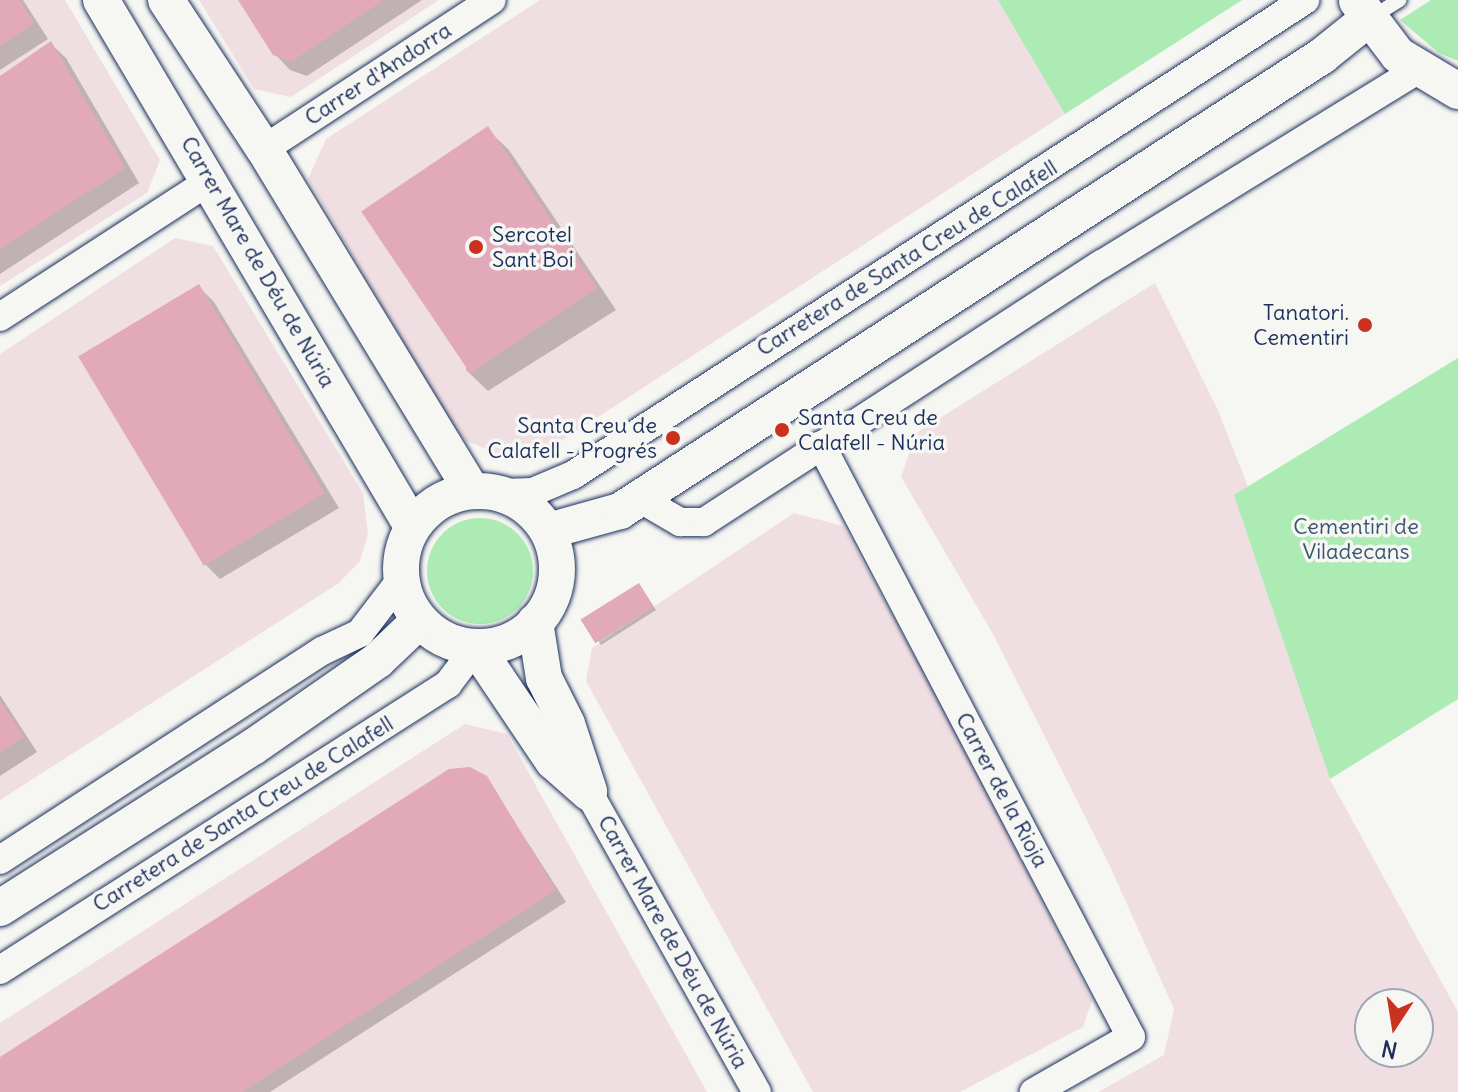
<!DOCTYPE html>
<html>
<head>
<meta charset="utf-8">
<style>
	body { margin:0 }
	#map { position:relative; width:1458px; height:1092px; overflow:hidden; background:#f6f6f2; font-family:Delius,sans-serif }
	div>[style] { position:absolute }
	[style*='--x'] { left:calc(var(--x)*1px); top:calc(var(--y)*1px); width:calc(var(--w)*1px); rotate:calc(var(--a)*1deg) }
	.built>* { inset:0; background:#f0dfe2 }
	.green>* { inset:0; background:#acebb3 }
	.round { border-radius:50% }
	.shadow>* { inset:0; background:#0003 }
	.building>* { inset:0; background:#e2a9bb; transform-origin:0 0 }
	.roads { filter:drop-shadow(0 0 2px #1b2f5e) drop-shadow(0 0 2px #1b2f5e) }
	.service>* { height:14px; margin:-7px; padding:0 7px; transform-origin:7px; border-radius:7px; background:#f6f6f2 }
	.minor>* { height:28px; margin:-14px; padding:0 14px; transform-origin:14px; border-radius:14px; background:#f6f6f2 }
	.tertiary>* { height:36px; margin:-18px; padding:0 18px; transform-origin:18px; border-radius:18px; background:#f6f6f2 }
	.tertiary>.ring { margin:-18px; padding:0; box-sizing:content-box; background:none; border:36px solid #f6f6f2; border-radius:50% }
	.dots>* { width:22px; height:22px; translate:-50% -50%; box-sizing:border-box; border:4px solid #f6f6f2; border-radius:50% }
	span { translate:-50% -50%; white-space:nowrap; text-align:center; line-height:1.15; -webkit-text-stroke:7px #f6f6f2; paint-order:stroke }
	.street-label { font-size:22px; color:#1b2f5e }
	.poi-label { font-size:22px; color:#1b2f5e }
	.left { translate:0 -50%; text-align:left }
	.right { translate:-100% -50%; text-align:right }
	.park-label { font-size:22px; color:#38556f }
	.north { position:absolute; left:1354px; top:988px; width:80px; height:80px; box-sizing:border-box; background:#f6f6f2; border:2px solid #9ea6b7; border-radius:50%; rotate:192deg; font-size:22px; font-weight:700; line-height:32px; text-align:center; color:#1b2f5e }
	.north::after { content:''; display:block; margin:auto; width:28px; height:36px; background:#c8321e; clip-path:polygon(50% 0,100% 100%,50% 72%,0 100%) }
</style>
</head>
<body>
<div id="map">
	<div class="built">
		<div style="clip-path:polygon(0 0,65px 0,160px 160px,147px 193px,0 286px)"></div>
		<div style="clip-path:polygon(199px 0,439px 0,291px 97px,254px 89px)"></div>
		<div style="clip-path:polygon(540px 0,1001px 0,1065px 114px,541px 454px,507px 458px,467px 441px,453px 427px,308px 179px,326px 139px)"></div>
		<div style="clip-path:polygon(175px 238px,213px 246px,363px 493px,368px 534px,360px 561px,339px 583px,0 800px,0 354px)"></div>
		<div style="clip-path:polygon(evenodd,1155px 283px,1217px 408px,1264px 527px,1338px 773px,1329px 778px,1458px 1012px,1458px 1092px,1098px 1092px,1164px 1055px,1174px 1009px,1108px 862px,993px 634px,901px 477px,916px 433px,1155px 283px,1370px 1004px,1418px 1004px,1418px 1052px,1370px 1052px,1370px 1004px)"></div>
		<div style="clip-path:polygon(794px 513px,843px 526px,962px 741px,1092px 1001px,1083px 1027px,960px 1092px,813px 1092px,586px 681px,592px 648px)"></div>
		<div style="clip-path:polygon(465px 724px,507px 734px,707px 1092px,0 1092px,0 1023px)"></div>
	</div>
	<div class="green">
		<div style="clip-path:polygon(998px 0,1242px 0,1065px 114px)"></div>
		<div style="clip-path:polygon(1431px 0,1458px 0,1458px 61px,1439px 53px,1400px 20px)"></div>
		<div style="clip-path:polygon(1458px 358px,1458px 699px,1330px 779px,1234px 495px)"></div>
		<div class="round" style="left:427px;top:518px;width:106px;height:106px"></div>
	</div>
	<div class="shadow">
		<div style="clip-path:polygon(0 0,23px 0,48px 39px,0 70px)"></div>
		<div style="clip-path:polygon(241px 0,422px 0,307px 76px,290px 70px,275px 54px)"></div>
		<div style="clip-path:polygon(51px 44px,66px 58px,139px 183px,0 274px,0 78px)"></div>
		<div style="clip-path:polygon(487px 129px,509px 150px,616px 310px,488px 391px,466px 370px)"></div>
		<div style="clip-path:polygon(199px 287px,214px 302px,339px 508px,220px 579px,205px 564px)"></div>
		<div style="clip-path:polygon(642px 589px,656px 610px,601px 645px,584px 621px)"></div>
		<div style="clip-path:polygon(0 695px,37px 752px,0 776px)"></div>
		<div style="clip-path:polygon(486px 778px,566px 902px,270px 1092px,0 1092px,0 1059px)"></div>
	</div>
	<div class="building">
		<div style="clip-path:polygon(0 0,20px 0,34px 23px,0 46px)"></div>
		<div style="clip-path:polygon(238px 0,384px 0,291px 62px,273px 55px)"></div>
		<div style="clip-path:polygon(51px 41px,125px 168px,0 249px,0 76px)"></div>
		<div style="left:488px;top:126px;width:195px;height:153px;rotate:56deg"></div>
		<div style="left:199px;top:284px;width:244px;height:141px;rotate:59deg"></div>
		<div style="left:639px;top:583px;width:28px;height:69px;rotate:58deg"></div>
		<div style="clip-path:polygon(0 700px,24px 737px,0 752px)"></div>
		<div style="clip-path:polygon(470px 767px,487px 776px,556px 890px,242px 1092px,0 1092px,0 1057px,449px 769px)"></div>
	</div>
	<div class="roads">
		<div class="service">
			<div style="--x:1369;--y:19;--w:36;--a:-32"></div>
		</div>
		<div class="minor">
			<div style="--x:264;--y:149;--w:272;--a:-33.2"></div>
			<div style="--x:0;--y:317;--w:252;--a:-33"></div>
			<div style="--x:821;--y:445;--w:668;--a:62.36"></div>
			<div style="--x:1131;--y:1037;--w:112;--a:150.4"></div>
			<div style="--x:502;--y:493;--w:31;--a:-2"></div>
			<div style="--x:533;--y:492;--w:43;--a:-23"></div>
			<div style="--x:573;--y:475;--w:873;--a:-32.98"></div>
			<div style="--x:637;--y:497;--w:50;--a:30.2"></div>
			<div style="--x:680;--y:522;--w:24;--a:0"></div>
			<div style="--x:704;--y:522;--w:474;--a:-33"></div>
			<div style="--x:1102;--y:264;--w:370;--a:-31.6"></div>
			<div style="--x:589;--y:793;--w:343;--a:60.7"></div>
			<div style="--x:0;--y:860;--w:384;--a:-33"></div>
			<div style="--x:322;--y:651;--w:42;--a:-25.3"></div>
			<div style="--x:360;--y:633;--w:69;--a:-52.6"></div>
			<div style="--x:0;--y:970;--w:532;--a:-32.55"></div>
			<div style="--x:448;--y:684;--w:46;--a:-52.9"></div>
		</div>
		<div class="tertiary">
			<div style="--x:101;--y:0;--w:611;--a:59.41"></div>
			<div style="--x:166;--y:0;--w:178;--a:56.7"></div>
			<div style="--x:264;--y:149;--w:399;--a:58.7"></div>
			<div style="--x:1357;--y:1;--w:68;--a:52.8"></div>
			<div style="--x:1398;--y:55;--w:70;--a:31"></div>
			<div class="ring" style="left:401px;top:491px;width:120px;height:120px"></div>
			<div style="--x:548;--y:531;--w:75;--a:-15.5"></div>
			<div style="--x:620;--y:511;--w:837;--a:-32.95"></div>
			<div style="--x:1322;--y:56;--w:59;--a:-38.8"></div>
			<div style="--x:535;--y:622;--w:57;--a:80.9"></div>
			<div style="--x:544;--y:678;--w:51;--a:63.4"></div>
			<div style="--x:567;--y:724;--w:71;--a:71.8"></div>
			<div style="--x:476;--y:647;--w:138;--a:56"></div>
			<div style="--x:553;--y:761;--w:48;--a:41.6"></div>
			<div style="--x:0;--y:908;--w:300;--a:-32.5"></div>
			<div style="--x:253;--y:747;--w:152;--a:-34.8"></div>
			<div style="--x:378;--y:660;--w:57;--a:-43.6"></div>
		</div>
	</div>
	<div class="dots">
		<div style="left:476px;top:247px;background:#c8321e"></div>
		<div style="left:1365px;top:325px;background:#c8321e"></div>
		<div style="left:782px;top:430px;background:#c8321e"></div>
		<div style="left:673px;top:438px;background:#c8321e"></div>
	</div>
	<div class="street-label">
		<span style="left:378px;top:74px;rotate:-33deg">Carrer d'Andorra</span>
		<span style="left:907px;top:258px;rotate:-32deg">Carretera de Santa Creu de Calafell</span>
		<span style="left:258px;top:262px;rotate:60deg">Carrer Mare de Déu de Núria</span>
		<span style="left:1002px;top:790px;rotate:62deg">Carrer de la Rioja</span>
		<span style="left:243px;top:814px;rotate:-32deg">Carretera de Santa Creu de Calafell</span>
		<span style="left:673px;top:942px;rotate:61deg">Carrer Mare de Déu de Núria</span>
	</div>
	<div class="poi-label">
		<span class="left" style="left:492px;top:247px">Sercotel<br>Sant Boi</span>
		<span class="right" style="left:1349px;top:325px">Tanatori.<br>Cementiri</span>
		<span class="left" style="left:798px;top:430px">Santa Creu de<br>Calafell - Núria</span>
		<span class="right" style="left:657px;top:438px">Santa Creu de<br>Calafell - Progrés</span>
	</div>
	<div class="park-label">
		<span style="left:1356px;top:539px">Cementiri de<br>Viladecans</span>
	</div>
	<div class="north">N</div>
</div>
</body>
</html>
